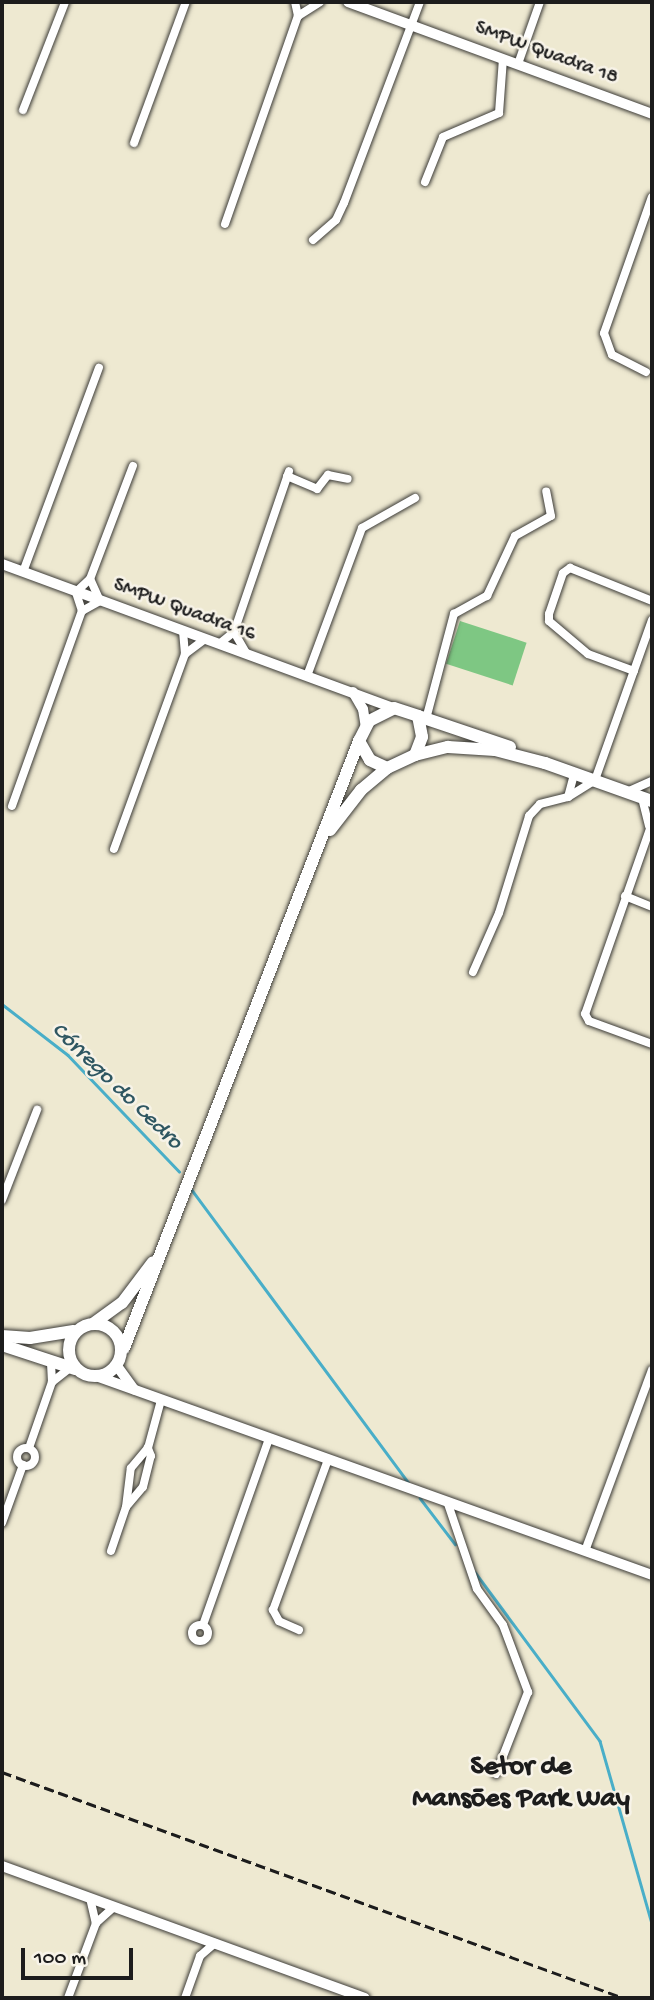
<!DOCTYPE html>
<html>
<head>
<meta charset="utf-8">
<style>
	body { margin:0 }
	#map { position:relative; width:654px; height:2000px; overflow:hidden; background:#eee9d1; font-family:"Gochi Hand",sans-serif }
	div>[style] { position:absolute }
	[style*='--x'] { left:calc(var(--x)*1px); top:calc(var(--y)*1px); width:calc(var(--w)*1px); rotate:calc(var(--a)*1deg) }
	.green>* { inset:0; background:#7ec783; transform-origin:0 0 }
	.stream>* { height:2.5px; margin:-1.25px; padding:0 1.25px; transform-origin:1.25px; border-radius:1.25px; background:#49aec8 }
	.roads { filter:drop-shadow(0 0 2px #3c3b37) drop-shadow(0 0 2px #3c3b37) }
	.minor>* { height:8px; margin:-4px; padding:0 4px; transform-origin:4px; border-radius:4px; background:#fff }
	.minor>.ring { margin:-4px; padding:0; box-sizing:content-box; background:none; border:8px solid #fff; border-radius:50% }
	.tertiary>* { height:10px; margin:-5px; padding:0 5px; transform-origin:5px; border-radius:5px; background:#fff }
	.secondary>* { height:12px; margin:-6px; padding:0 6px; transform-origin:6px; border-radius:6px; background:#fff }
	.secondary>.ring { margin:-6px; padding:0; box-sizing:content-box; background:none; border:12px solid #fff; border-radius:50% }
	.rail>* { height:2.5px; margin-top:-1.25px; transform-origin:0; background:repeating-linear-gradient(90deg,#1c1c1c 0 10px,transparent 0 15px) }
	span { translate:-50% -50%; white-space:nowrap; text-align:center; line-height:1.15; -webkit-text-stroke:5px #f7f3e8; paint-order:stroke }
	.street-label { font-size:21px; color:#1c1c1c }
	.water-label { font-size:23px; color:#2e5661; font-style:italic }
	.district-label { font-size:28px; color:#1c1c1c; font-weight:700 }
	.frame { position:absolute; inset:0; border:4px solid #1c1c1c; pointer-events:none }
	.scale { position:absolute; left:21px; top:1948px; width:112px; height:32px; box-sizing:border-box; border:4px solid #1c1c1c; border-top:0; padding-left:9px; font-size:21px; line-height:24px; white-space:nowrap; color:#1c1c1c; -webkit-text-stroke:5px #f7f3e8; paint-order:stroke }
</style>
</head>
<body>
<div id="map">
	<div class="green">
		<div style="left:460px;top:621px;width:70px;height:45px;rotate:18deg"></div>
	</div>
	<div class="stream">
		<div style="--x:2;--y:1004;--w:83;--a:37.7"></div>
		<div style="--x:68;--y:1055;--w:161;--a:46.3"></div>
		<div style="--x:192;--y:1190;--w:363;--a:53.5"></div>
		<div style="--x:420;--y:1498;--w:58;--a:52.7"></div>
		<div style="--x:475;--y:1572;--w:210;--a:53.5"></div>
		<div style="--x:600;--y:1741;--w:189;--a:74.1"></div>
	</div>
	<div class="roads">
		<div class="minor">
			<div style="--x:298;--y:16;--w:26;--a:-32"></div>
			<div style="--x:518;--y:64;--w:66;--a:-70.5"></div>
			<div style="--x:23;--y:110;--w:116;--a:-68.7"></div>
			<div style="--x:134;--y:143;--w:150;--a:-69.8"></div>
			<div style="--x:425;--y:182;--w:48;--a:-68.2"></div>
			<div style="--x:443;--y:137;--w:61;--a:-23.2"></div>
			<div style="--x:499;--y:113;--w:54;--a:-85.8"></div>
			<div style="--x:225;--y:224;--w:220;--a:-70.7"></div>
			<div style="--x:298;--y:16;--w:14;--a:-102"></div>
			<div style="--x:313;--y:240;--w:30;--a:-41"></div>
			<div style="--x:336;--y:220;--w:19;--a:-65"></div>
			<div style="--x:344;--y:203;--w:215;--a:-69.3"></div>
			<div style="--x:646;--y:372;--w:38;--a:-153"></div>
			<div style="--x:612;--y:355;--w:23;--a:-110"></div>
			<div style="--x:604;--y:333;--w:144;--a:-70.6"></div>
			<div style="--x:287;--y:476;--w:33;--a:23"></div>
			<div style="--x:317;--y:489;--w:18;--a:-52"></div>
			<div style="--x:328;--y:475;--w:20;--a:11"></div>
			<div style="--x:23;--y:572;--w:218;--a:-69.6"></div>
			<div style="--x:82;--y:611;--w:21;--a:-29"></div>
			<div style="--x:100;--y:601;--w:24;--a:-114"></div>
			<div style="--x:234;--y:632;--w:24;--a:60"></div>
			<div style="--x:219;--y:644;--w:19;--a:-39"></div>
			<div style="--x:234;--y:632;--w:170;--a:-71.1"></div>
			<div style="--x:185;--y:654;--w:25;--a:-37"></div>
			<div style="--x:634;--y:671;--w:49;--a:-159.7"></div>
			<div style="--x:588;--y:654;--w:51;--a:-139.8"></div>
			<div style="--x:549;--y:621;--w:7;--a:-90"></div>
			<div style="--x:549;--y:614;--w:43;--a:-71.1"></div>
			<div style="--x:563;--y:573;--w:9;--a:-36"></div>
			<div style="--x:570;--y:568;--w:88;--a:21.9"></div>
			<div style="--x:307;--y:676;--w:158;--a:-69.6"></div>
			<div style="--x:362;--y:528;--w:61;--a:-29.5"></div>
			<div style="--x:426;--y:719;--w:109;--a:-75.1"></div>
			<div style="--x:454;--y:614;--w:38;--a:-29"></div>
			<div style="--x:487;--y:596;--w:66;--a:-65"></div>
			<div style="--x:515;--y:536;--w:41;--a:-29.1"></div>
			<div style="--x:551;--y:516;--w:25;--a:-101"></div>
			<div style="--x:627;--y:792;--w:27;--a:-24"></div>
			<div style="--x:568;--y:797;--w:32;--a:-32"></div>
			<div style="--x:595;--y:780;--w:170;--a:-70.4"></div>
			<div style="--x:642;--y:798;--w:29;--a:76"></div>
			<div style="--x:12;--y:806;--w:207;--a:-70.3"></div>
			<div style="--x:82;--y:611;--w:20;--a:-108"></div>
			<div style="--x:76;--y:592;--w:19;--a:-43"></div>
			<div style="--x:90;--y:579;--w:121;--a:-69.2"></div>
			<div style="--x:652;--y:823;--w:202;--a:109.3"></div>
			<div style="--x:585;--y:1014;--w:8;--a:60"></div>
			<div style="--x:589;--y:1021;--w:67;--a:20.1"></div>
			<div style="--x:114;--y:849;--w:208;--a:-70"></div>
			<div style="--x:185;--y:654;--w:23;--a:-95"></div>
			<div style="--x:625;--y:896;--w:29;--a:22"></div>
			<div style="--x:473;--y:972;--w:64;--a:-66.2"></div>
			<div style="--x:499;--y:913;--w:102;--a:-72.8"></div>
			<div style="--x:529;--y:816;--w:16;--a:-47"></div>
			<div style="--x:540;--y:804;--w:29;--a:-14"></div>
			<div style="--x:568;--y:797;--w:24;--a:-75"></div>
			<div style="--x:2;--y:1200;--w:97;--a:-68.7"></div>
			<div style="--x:52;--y:1382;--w:23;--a:-38"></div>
			<div class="ring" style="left:17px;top:1448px;width:10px;height:10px"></div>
			<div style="--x:29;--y:1448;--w:70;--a:-70.8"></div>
			<div style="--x:52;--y:1382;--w:22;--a:-93"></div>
			<div style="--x:447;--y:1501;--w:93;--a:71.2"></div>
			<div style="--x:477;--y:1589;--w:44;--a:54.2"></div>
			<div style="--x:503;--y:1625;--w:72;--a:69.5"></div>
			<div style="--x:528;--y:1692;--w:88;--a:111.3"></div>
			<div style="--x:126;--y:1507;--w:26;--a:-50"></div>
			<div style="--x:143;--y:1487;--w:32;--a:-76"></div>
			<div style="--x:151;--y:1456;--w:9;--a:-111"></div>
			<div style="--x:2;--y:1523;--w:62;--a:-70.1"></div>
			<div style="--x:111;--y:1551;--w:46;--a:-71.2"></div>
			<div style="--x:126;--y:1507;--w:39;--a:-83"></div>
			<div style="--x:131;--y:1468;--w:26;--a:-50"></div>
			<div style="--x:148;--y:1448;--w:50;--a:-74.8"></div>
			<div style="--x:585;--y:1551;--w:193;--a:-69.7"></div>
			<div class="ring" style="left:192px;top:1625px;width:8px;height:8px"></div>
			<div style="--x:203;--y:1625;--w:197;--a:-70.5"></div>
			<div style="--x:299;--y:1630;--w:22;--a:-156"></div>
			<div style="--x:279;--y:1621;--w:13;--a:-119"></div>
			<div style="--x:273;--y:1610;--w:160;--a:-69.9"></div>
			<div style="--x:90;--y:1898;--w:26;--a:77"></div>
			<div style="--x:68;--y:1998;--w:80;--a:-69.5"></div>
			<div style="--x:96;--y:1923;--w:24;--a:-42"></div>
			<div style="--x:185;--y:1998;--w:45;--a:-70.3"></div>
			<div style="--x:200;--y:1956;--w:20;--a:-41"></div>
		</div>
		<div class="tertiary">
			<div style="--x:348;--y:2;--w:324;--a:20.2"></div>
			<div style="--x:2;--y:564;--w:418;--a:20.2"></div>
			<div style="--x:353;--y:692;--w:20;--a:60"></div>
			<div style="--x:363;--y:709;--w:18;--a:81"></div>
			<div style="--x:117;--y:1366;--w:29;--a:54"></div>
			<div style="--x:96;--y:1376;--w:591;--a:19.69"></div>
			<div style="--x:2;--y:1866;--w:386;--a:20"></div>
		</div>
		<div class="secondary">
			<div style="--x:394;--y:708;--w:25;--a:18"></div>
			<div style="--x:418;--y:716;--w:21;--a:79"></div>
			<div style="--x:422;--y:737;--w:19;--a:111"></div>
			<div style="--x:415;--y:755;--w:31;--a:155"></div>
			<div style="--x:387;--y:768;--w:19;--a:-155"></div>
			<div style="--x:370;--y:760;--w:22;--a:-120"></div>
			<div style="--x:359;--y:741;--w:22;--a:-63"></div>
			<div style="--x:369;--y:721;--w:28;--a:-27"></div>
			<div style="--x:418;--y:716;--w:97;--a:18.6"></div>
			<div style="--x:415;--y:755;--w:34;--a:-14"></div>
			<div style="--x:448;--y:747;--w:47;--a:3.7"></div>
			<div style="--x:495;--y:750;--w:52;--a:14.6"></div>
			<div style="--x:545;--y:763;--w:114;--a:19.6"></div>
			<div style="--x:330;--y:830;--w:51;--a:-52.2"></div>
			<div style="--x:361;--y:790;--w:34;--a:-40"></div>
			<div style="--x:94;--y:1323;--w:34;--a:-36"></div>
			<div style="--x:122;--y:1303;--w:51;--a:-52.9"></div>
			<div class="ring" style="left:69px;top:1324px;width:40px;height:40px"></div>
			<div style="--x:2;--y:1336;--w:28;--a:4"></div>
			<div style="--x:30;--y:1338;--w:44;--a:-9.2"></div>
			<div style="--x:2;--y:1345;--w:77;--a:18.2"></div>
			<div style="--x:124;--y:1348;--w:651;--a:-68.84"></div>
		</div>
	</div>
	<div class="rail">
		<div style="--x:2;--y:1772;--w:662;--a:19.97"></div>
	</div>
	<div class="street-label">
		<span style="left:546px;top:54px;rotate:20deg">SMPW Quadra 18</span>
		<span style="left:184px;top:611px;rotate:20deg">SMPW Quadra 16</span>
	</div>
	<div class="water-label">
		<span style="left:116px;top:1087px;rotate:44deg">Córrego do Cedro</span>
	</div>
	<div class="district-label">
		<span style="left:521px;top:1784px">Setor de<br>Mansões Park Way</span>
	</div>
	<div class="frame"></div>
	<div class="scale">100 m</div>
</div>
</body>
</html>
